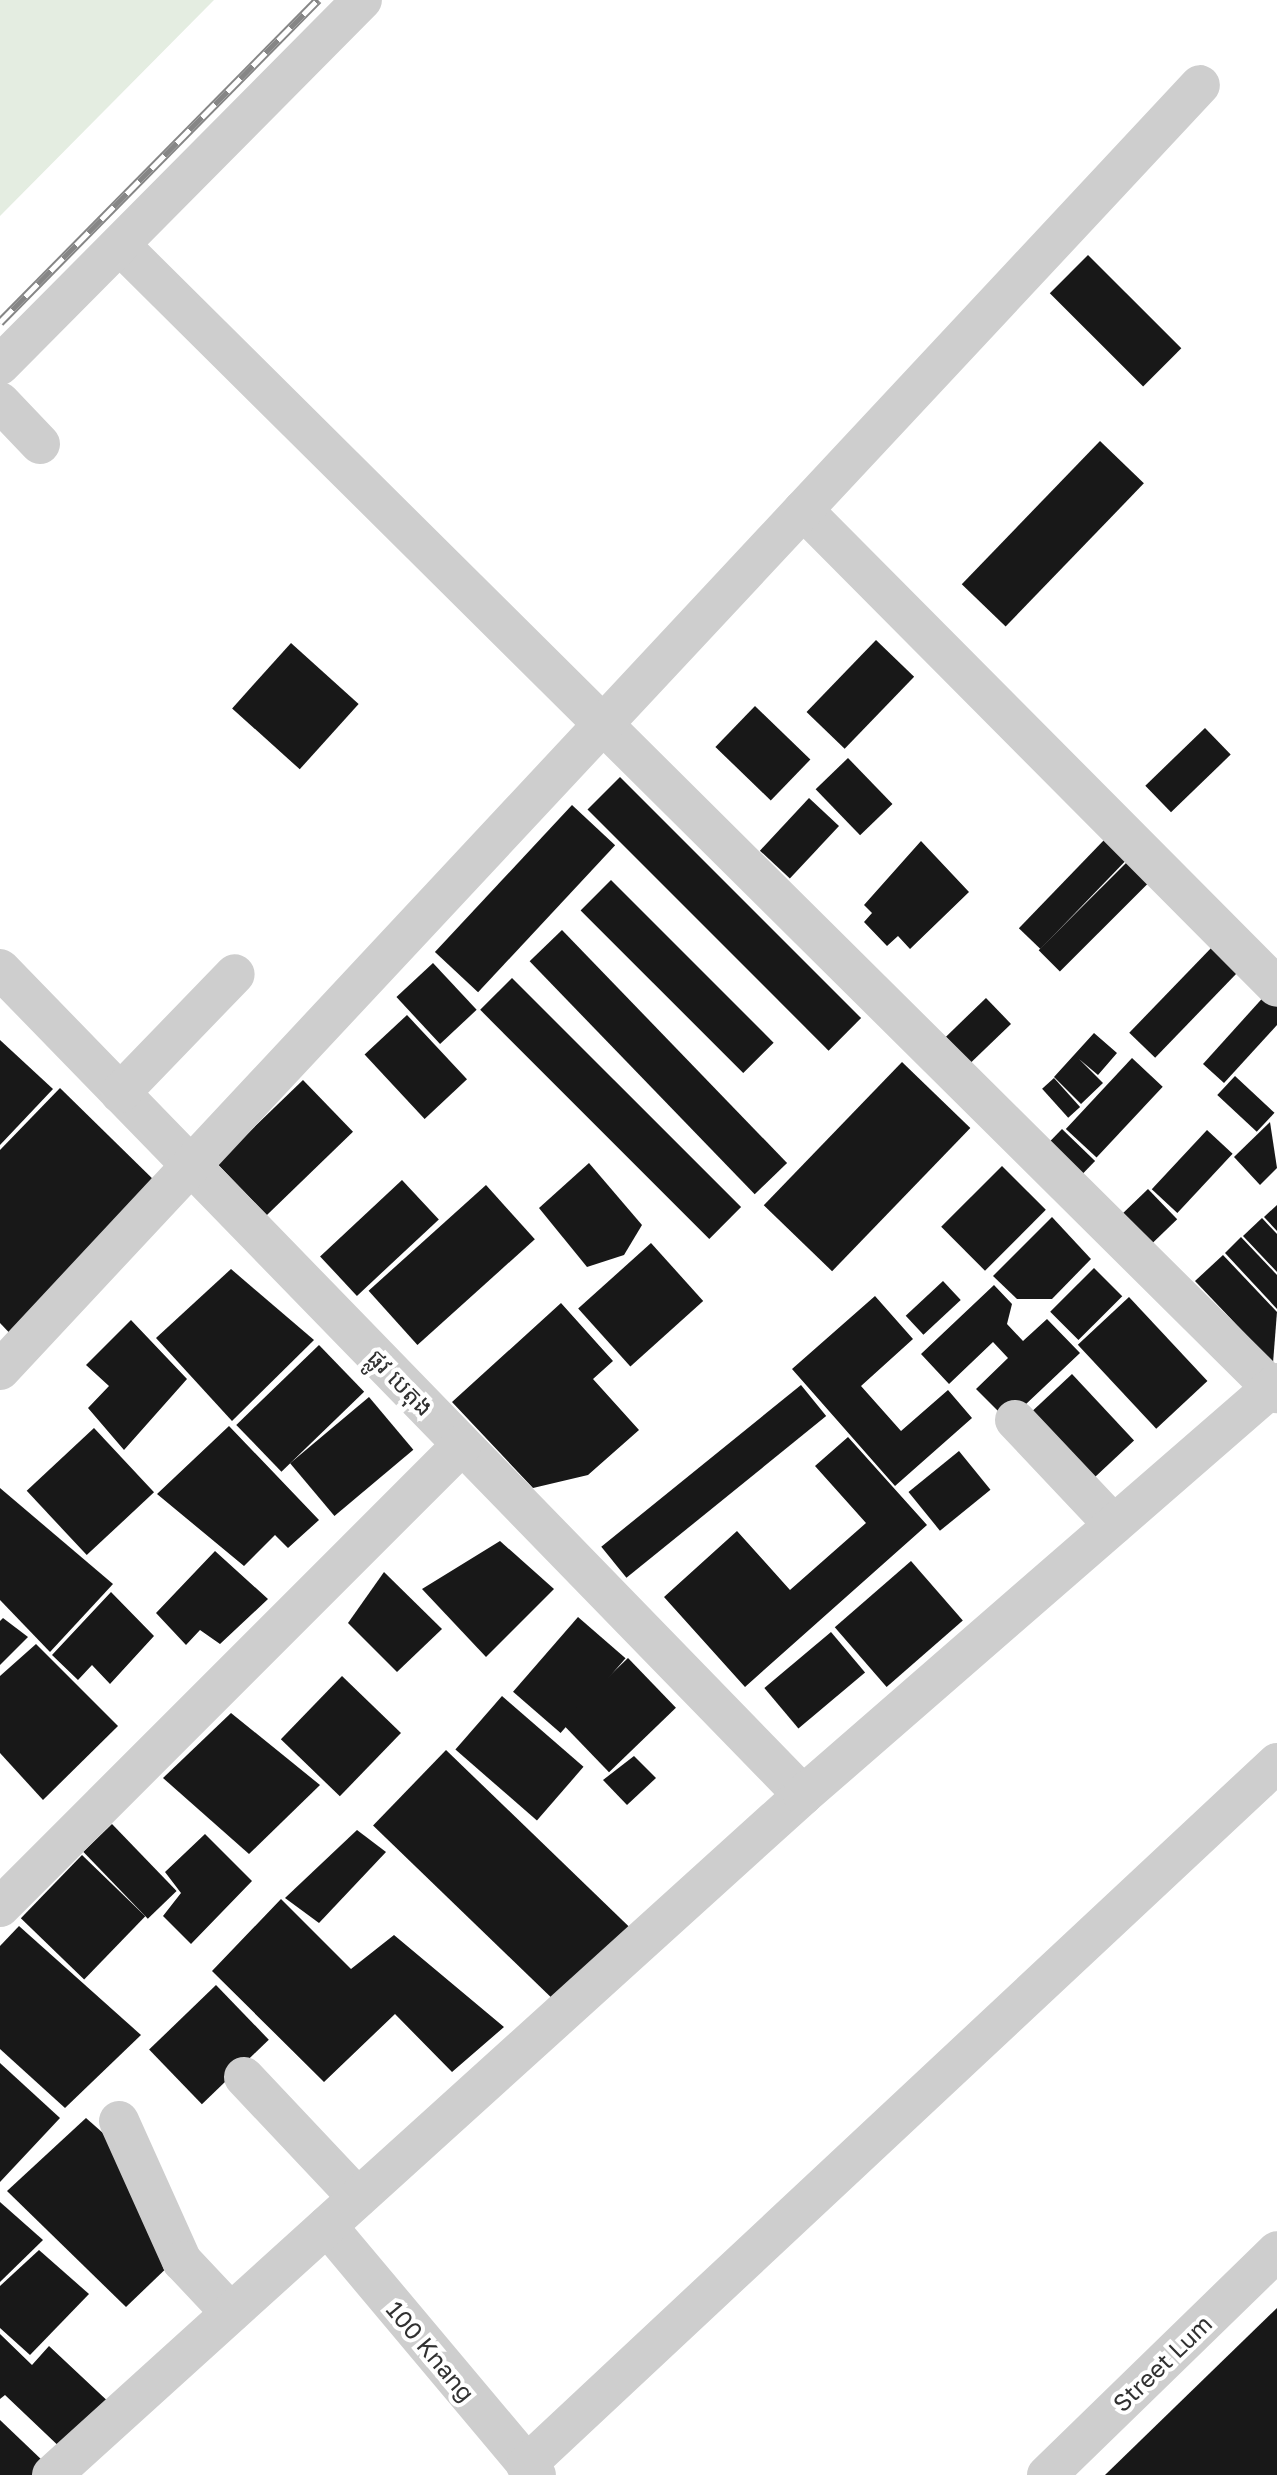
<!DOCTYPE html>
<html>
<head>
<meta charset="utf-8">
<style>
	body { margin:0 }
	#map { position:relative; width:1277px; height:2475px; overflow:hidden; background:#fff; font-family:"Golos Text","Noto Sans Khmer",sans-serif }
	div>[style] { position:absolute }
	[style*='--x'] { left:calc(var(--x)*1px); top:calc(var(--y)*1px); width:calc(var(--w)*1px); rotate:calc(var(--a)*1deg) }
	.green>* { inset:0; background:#e4ede1 }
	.building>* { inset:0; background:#181818; transform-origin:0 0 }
	.minor>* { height:40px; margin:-20px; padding:0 20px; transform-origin:20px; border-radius:20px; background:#cecece }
	.rail>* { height:9px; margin-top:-4.5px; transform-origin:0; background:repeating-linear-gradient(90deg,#fff 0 18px,#868686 0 36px); box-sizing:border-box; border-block:2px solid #868686 }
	span { translate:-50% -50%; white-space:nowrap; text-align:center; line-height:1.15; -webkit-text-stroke:8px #fff; paint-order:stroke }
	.street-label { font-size:24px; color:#313131 }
</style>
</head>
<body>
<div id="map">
	<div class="green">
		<div style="clip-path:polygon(0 0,214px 0,0 216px)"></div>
	</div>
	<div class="building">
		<div style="left:1088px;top:255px;width:132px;height:54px;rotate:45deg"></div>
		<div style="left:1100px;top:441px;width:61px;height:199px;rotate:44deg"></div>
		<div style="left:876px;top:640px;width:53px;height:100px;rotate:44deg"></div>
		<div style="left:291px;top:643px;width:91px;height:88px;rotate:42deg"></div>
		<div style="left:755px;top:706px;width:77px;height:57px;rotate:44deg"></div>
		<div style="left:1205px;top:728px;width:37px;height:83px;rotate:46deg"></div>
		<div style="left:848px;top:758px;width:64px;height:45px;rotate:46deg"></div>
		<div style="left:620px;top:777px;width:341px;height:46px;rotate:45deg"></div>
		<div style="left:809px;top:798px;width:41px;height:72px;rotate:43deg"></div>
		<div style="left:572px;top:805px;width:59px;height:201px;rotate:43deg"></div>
		<div style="left:1105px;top:839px;width:30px;height:124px;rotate:44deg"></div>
		<div style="clip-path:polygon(921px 841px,969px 892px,910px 949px,898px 936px,887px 946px,864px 922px,872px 913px,864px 905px)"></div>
		<div style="left:1132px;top:857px;width:30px;height:132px;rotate:45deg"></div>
		<div style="left:611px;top:880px;width:230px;height:43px;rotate:45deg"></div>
		<div style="left:562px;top:930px;width:324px;height:45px;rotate:46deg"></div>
		<div style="left:1214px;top:945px;width:36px;height:122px;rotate:44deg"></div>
		<div style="left:433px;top:963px;width:64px;height:50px;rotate:47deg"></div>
		<div style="left:512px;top:978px;width:324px;height:45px;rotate:45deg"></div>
		<div style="clip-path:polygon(1268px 992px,1277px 1000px,1277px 1025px,1224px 1083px,1203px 1064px)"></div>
		<div style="left:986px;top:998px;width:36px;height:56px;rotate:46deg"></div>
		<div style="left:407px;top:1015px;width:88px;height:58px;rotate:47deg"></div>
		<div style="clip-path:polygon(1094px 1033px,1117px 1053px,1098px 1075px,1079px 1059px,1103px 1083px,1081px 1104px,1054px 1077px)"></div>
		<div style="clip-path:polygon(0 1040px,53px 1089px,0 1145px)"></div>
		<div style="left:1132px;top:1058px;width:42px;height:97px;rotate:43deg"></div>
		<div style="left:902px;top:1062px;width:95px;height:199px;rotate:44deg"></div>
		<div style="left:1235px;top:1076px;width:54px;height:26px;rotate:43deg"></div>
		<div style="left:1054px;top:1078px;width:39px;height:16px;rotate:48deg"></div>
		<div style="left:303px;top:1080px;width:72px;height:120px;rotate:46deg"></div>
		<div style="clip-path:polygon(60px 1088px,160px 1186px,19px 1343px,0 1323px,0 1150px)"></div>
		<div style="clip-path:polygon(1270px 1122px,1277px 1168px,1260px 1185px,1234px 1157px)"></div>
		<div style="left:1062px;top:1129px;width:46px;height:30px;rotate:44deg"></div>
		<div style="left:1207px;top:1130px;width:35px;height:81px;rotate:43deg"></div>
		<div style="clip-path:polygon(589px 1163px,642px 1225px,624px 1255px,587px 1267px,539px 1208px)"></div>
		<div style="left:1002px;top:1166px;width:62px;height:86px;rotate:45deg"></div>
		<div style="left:402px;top:1180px;width:54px;height:112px;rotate:47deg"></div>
		<div style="left:486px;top:1185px;width:73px;height:158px;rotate:48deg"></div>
		<div style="left:1148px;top:1189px;width:42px;height:45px;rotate:46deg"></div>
		<div style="clip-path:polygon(1277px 1205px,1277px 1231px,1264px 1217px)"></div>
		<div style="clip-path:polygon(1052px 1217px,1091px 1259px,1052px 1299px,1017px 1299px,993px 1276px)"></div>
		<div style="clip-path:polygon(1262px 1218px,1277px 1234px,1277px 1272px,1243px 1236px)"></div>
		<div style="clip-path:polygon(1241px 1237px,1277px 1275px,1277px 1309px,1225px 1253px)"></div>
		<div style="left:651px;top:1243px;width:78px;height:98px;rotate:48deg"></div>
		<div style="clip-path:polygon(1223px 1255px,1277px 1312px,1273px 1363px,1195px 1281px)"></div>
		<div style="left:1094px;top:1268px;width:40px;height:62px;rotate:45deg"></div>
		<div style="clip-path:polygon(231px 1269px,314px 1340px,232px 1421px,156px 1338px)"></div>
		<div style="left:943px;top:1281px;width:26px;height:51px;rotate:47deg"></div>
		<div style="clip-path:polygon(994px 1285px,1012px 1304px,1007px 1324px,1023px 1341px,1047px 1319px,1080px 1353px,1008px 1421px,976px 1389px,1008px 1358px,993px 1342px,949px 1384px,921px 1354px)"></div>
		<div style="clip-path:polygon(875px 1296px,913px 1339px,861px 1386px,901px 1431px,948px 1390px,972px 1418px,895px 1486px,792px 1369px)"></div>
		<div style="left:1129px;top:1297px;width:115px;height:70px;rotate:47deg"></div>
		<div style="clip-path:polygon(561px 1303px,613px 1361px,593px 1379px,639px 1430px,588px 1475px,533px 1488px,452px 1402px)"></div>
		<div style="clip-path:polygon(131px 1320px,187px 1379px,124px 1450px,88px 1408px,109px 1386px,86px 1365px)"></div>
		<div style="left:319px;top:1345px;width:65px;height:115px;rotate:46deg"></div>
		<div style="left:1072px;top:1374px;width:91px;height:68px;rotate:47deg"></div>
		<div style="left:801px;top:1385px;width:40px;height:257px;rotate:51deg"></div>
		<div style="left:369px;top:1397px;width:69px;height:103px;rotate:50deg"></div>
		<div style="clip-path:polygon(229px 1426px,319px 1520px,288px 1548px,275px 1535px,244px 1566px,157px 1494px)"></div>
		<div style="left:94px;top:1428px;width:88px;height:92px;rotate:47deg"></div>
		<div style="clip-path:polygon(848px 1437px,927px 1525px,745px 1687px,664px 1597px,737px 1531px,790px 1590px,866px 1523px,815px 1466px)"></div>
		<div style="left:959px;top:1451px;width:50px;height:65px;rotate:51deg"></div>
		<div style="clip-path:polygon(0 1488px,113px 1584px,50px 1652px,0 1600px)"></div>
		<div style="clip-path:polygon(500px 1541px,554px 1589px,486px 1657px,422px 1589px)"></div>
		<div style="clip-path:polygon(215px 1551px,268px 1599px,220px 1644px,200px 1630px,186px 1645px,156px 1613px)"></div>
		<div style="left:911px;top:1561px;width:79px;height:101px;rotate:49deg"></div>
		<div style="clip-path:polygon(384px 1572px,442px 1629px,397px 1672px,348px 1623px)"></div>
		<div style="clip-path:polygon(111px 1592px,154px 1636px,110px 1684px,92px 1665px,78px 1680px,52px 1655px)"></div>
		<div style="left:578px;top:1617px;width:63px;height:99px;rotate:41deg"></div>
		<div style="clip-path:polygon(3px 1618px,28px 1637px,0 1665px,0 1621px)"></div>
		<div style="left:831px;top:1632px;width:53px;height:87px;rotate:50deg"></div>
		<div style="clip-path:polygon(36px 1644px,118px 1726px,43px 1800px,0 1753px,0 1676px)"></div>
		<div style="left:628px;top:1658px;width:69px;height:93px;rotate:46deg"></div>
		<div style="left:342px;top:1676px;width:82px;height:88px;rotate:44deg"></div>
		<div style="left:502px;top:1696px;width:108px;height:71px;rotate:41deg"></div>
		<div style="clip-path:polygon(231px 1713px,320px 1785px,249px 1854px,163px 1778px)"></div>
		<div style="left:446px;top:1750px;width:261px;height:105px;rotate:44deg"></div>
		<div style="clip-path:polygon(634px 1756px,656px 1778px,627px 1805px,603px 1780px)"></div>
		<div style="left:112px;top:1824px;width:93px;height:40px;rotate:46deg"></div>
		<div style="clip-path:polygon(357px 1830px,386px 1852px,319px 1923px,285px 1898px)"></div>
		<div style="clip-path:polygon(205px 1834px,252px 1881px,191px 1944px,163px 1916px,181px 1893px,165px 1872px)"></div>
		<div style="left:82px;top:1855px;width:88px;height:88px;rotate:44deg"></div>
		<div style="clip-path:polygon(281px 1899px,351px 1969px,394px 1935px,504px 2027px,452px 2072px,395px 2014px,324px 2082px,212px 1971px)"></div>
		<div style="clip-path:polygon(19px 1926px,141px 2035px,65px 2108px,0 2049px,0 1946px)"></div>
		<div style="left:216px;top:1985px;width:76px;height:93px;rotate:46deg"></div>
		<div style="clip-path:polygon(0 2063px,60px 2118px,0 2182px)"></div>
		<div style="clip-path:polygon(86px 2118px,129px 2156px,176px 2259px,126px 2307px,7px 2191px)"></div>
		<div style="clip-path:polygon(0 2202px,43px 2240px,0 2282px)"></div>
		<div style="clip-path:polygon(39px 2250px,89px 2294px,30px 2355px,0 2328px,0 2286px)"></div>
		<div style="clip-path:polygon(1277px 2308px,1277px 2475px,1105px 2475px)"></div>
		<div style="clip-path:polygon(0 2334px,32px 2365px,49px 2346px,114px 2407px,66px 2453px,5px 2395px,0 2399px)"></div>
		<div style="clip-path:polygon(0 2420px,44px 2462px,33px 2475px,0 2475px)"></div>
	</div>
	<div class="minor">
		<div style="--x:120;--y:245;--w:1630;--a:44.78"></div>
		<div style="--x:0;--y:365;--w:514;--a:-45.24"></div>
		<div style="--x:0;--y:402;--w:58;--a:46.4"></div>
		<div style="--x:803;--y:510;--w:672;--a:45.18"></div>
		<div style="--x:0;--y:969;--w:1152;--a:45.81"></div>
		<div style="--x:120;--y:1093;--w:165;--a:-46"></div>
		<div style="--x:0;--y:1370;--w:1758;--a:-46.96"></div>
		<div style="--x:1015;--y:1420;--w:144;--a:46.7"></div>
		<div style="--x:0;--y:1907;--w:653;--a:-45"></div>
		<div style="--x:244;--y:2077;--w:166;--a:46.7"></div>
		<div style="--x:119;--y:2121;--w:154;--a:65.8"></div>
		<div style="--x:182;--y:2261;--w:71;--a:46.7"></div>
		<div style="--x:327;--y:2226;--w:325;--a:50"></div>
		<div style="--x:526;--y:2465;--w:1028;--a:-43.07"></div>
		<div style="--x:52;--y:2475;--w:1013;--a:-42.16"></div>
		<div style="--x:803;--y:1795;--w:628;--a:-41"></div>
		<div style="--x:1047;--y:2475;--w:321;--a:-44.2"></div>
	</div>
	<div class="rail">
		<div style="--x:0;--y:322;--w:453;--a:-45.4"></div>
	</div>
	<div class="street-label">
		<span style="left:401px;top:1382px;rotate:46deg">ផ្លូវ បេតុង</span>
		<span style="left:431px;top:2351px;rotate:50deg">100 Knang</span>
		<span style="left:1162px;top:2363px;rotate:-44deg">Street Lum</span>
	</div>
</div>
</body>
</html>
